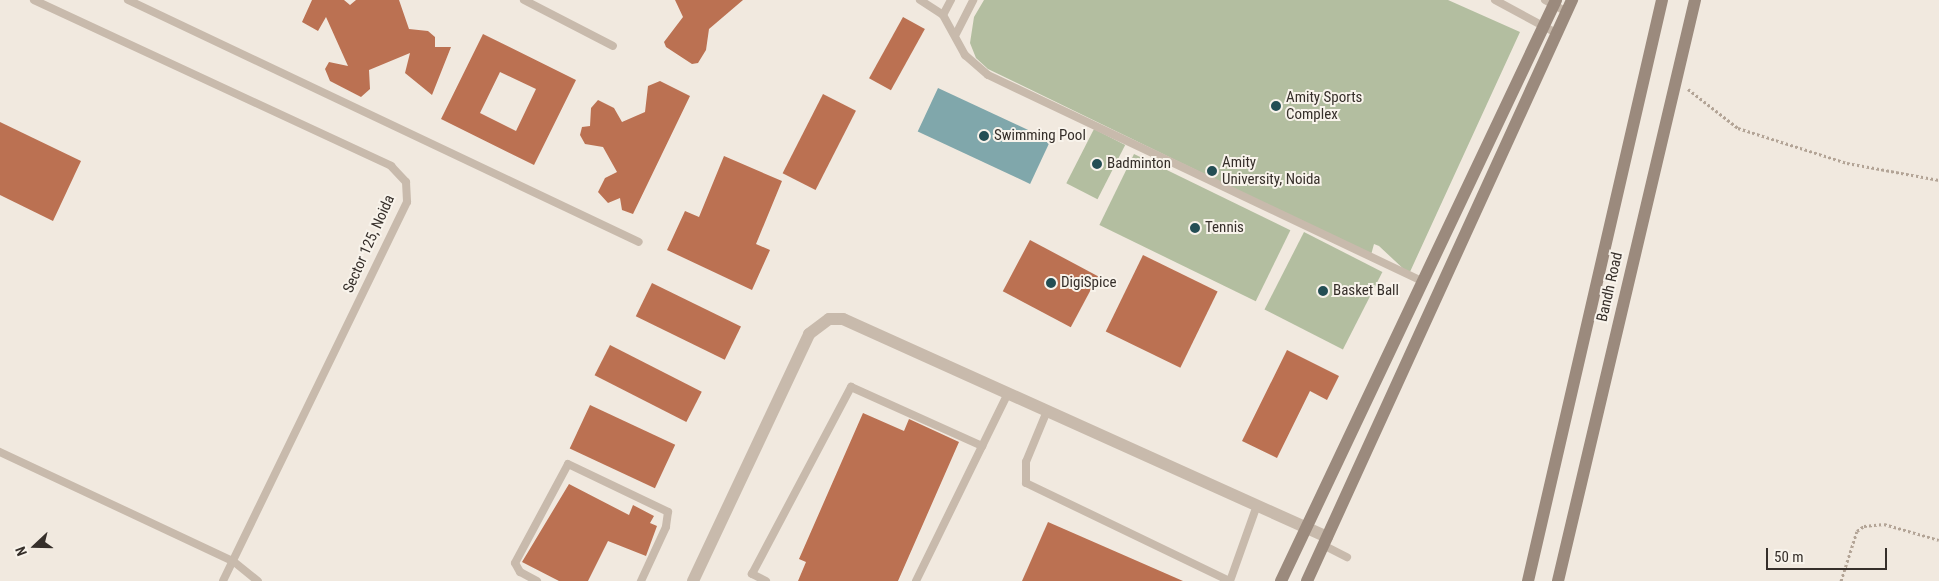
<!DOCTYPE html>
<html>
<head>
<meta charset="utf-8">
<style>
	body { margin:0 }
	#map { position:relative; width:1939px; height:581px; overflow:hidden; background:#f1e9df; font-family:"Roboto Condensed",sans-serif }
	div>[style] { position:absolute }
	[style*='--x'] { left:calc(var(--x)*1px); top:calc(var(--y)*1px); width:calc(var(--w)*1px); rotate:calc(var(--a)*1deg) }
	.green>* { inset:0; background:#b3bea0; transform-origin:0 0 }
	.water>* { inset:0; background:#80a7ab; transform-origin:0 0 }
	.building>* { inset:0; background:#bb7152; transform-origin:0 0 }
	.path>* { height:3px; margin-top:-1.5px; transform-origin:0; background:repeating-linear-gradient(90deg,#b3a496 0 2.5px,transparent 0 5px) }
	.lane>* { height:8px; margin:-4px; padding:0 4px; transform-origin:4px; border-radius:4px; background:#c8baac }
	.street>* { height:12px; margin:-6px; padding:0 6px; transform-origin:6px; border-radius:6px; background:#c8baac }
	.secondary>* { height:12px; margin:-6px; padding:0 6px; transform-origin:6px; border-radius:6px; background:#9b8a7d }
	.dots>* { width:14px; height:14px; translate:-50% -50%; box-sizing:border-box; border:2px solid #f8f3eb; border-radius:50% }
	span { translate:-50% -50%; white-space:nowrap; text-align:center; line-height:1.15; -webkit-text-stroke:4px #f8f3eb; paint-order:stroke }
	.poi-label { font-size:15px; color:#362f2a }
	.left { translate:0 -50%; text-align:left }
	.street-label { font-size:15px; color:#362f2a }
	.north { position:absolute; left:10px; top:521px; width:50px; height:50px; -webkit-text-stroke:4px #f8f3eb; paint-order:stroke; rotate:249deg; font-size:14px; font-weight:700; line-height:20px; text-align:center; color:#362f2a }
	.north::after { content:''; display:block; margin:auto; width:18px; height:22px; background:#362f2a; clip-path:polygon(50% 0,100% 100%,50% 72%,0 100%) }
	.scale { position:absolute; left:1766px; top:548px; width:121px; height:22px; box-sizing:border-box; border:2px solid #362f2a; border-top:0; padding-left:6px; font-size:15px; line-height:18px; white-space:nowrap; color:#362f2a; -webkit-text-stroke:4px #f8f3eb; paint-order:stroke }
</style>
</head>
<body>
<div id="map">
	<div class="green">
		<div style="clip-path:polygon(984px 0,1448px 0,1520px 32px,1409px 274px,1379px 246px,1374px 244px,1371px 255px,988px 69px,976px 58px,970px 43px,974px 17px)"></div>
		<div style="left:1094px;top:129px;width:35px;height:61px;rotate:27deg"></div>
		<div style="left:1134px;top:154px;width:174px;height:79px;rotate:26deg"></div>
		<div style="left:1304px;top:232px;width:88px;height:87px;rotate:27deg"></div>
	</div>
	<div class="water">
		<div style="left:938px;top:88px;width:124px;height:48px;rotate:25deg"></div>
	</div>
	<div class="building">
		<div style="clip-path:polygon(312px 0,344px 0,350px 5px,356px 0,399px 0,409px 29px,428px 31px,435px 37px,435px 47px,451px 47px,432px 95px,405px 73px,410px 53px,369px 70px,370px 89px,361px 97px,330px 81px,325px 69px,329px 62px,348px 66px,326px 17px,318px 31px,302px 22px)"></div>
		<div style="clip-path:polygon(675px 0,743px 0,709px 29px,706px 50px,698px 63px,692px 64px,666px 47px,664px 42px,683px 17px)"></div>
		<div style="left:903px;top:17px;width:25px;height:70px;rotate:29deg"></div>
		<div style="clip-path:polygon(evenodd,483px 34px,576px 80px,534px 165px,441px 119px,483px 34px,500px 72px,536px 89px,516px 131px,480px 113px,500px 72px)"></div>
		<div style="clip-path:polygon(660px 81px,690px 96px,633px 214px,622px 210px,620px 198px,608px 203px,598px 192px,605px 178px,617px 172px,603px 147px,585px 144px,580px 135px,582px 127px,590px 126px,591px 108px,598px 100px,614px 108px,622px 122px,645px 112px,648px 86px)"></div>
		<div style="left:823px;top:94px;width:37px;height:89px;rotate:27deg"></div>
		<div style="clip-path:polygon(0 122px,81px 161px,53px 221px,0 195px)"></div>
		<div style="clip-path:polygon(724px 156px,782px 181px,756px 244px,770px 250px,752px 290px,667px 250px,685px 211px,699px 217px)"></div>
		<div style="left:1030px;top:240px;width:77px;height:58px;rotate:28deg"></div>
		<div style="left:1143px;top:255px;width:83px;height:85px;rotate:26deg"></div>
		<div style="left:652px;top:283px;width:99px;height:37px;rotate:26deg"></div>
		<div style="left:610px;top:345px;width:103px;height:34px;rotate:27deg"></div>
		<div style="clip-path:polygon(1287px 350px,1339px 376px,1327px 400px,1310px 391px,1277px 458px,1242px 441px)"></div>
		<div style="left:590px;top:405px;width:94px;height:48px;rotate:25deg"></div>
		<div style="clip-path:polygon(863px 413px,904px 431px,909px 419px,959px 442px,898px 581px,798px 581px,806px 562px,799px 559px)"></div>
		<div style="clip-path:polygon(569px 484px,629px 515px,633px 505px,654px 516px,650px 523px,657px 526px,646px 556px,608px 541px,588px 581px,559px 581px,522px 562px)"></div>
		<div style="clip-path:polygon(1048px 522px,1183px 581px,1022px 581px)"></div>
	</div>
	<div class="path">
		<div style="--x:1688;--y:89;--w:63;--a:38"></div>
		<div style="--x:1738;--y:128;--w:114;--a:17.8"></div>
		<div style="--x:1847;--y:163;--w:94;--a:10.5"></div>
		<div style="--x:1841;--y:581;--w:52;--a:-72.3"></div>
		<div style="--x:1857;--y:531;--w:9;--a:-36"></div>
		<div style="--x:1864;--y:526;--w:20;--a:-6"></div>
		<div style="--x:1884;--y:524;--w:57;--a:16.2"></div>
	</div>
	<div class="lane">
		<div style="--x:34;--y:0;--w:394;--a:24.9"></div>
		<div style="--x:391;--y:166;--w:22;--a:47"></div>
		<div style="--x:406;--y:182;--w:20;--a:87"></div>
		<div style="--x:407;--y:202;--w:421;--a:115.9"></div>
		<div style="--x:128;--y:0;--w:565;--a:25.34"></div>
		<div style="--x:524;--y:0;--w:100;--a:27.3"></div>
		<div style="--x:920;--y:0;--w:27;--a:33"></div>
		<div style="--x:943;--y:15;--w:46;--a:61.2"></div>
		<div style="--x:965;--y:55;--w:30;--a:41"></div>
		<div style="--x:988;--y:75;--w:482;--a:25.4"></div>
		<div style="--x:1495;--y:0;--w:69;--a:28.4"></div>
		<div style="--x:1545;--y:0;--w:25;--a:29"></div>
		<div style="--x:943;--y:15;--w:17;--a:-62"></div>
		<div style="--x:956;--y:34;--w:38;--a:-63"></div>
		<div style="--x:1047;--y:411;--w:55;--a:112.4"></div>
		<div style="--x:1026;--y:462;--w:21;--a:90"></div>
		<div style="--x:1026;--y:483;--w:226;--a:25.7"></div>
		<div style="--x:0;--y:452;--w:257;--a:25.1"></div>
		<div style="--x:233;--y:561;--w:32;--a:39"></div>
		<div style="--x:1323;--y:545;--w:27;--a:27"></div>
		<div style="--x:537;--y:581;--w:19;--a:-152"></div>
		<div style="--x:520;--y:572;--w:10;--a:-119"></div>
		<div style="--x:515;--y:563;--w:112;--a:-61.8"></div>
		<div style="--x:568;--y:464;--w:111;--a:25.6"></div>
		<div style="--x:668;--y:512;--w:15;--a:98"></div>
		<div style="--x:666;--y:527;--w:60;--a:114.8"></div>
		<div style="--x:766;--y:581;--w:16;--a:-153"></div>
		<div style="--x:752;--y:574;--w:212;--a:-62.1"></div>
		<div style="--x:851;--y:387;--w:144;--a:24.2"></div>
		<div style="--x:916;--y:581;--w:209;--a:-63.9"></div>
		<div style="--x:1230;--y:581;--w:81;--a:-70.4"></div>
	</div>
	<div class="street">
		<div style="--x:693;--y:581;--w:273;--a:-64.8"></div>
		<div style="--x:809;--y:334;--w:25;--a:-37"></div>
		<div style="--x:829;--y:319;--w:14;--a:0"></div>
		<div style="--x:843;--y:319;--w:531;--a:24.25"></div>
	</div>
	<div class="secondary">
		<div style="--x:1281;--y:581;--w:643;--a:-64.67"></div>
		<div style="--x:1307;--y:581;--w:639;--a:-65.48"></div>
		<div style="--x:1528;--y:581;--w:596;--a:-77.01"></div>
		<div style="--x:1558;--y:581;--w:597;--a:-76.73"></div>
	</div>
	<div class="dots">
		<div style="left:1276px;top:106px;background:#234e54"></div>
		<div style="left:984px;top:136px;background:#234e54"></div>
		<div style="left:1097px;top:164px;background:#234e54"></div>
		<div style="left:1212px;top:171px;background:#234e54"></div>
		<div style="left:1195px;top:228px;background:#234e54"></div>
		<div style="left:1051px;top:283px;background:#234e54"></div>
		<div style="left:1323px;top:291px;background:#234e54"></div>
	</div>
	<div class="poi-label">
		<span class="left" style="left:1286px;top:106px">Amity Sports<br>Complex</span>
		<span class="left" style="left:994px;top:136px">Swimming Pool</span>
		<span class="left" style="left:1222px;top:171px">Amity<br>University, Noida</span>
		<span class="left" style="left:1107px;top:164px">Badminton</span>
		<span class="left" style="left:1205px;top:228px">Tennis</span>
		<span class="left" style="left:1061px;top:283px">DigiSpice</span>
		<span class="left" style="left:1333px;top:291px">Basket Ball</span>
	</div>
	<div class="street-label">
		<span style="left:369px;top:244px;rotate:-66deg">Sector 125, Noida</span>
		<span style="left:1610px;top:287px;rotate:-77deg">Bandh Road</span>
	</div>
	<div class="north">N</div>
	<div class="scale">50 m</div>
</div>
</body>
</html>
